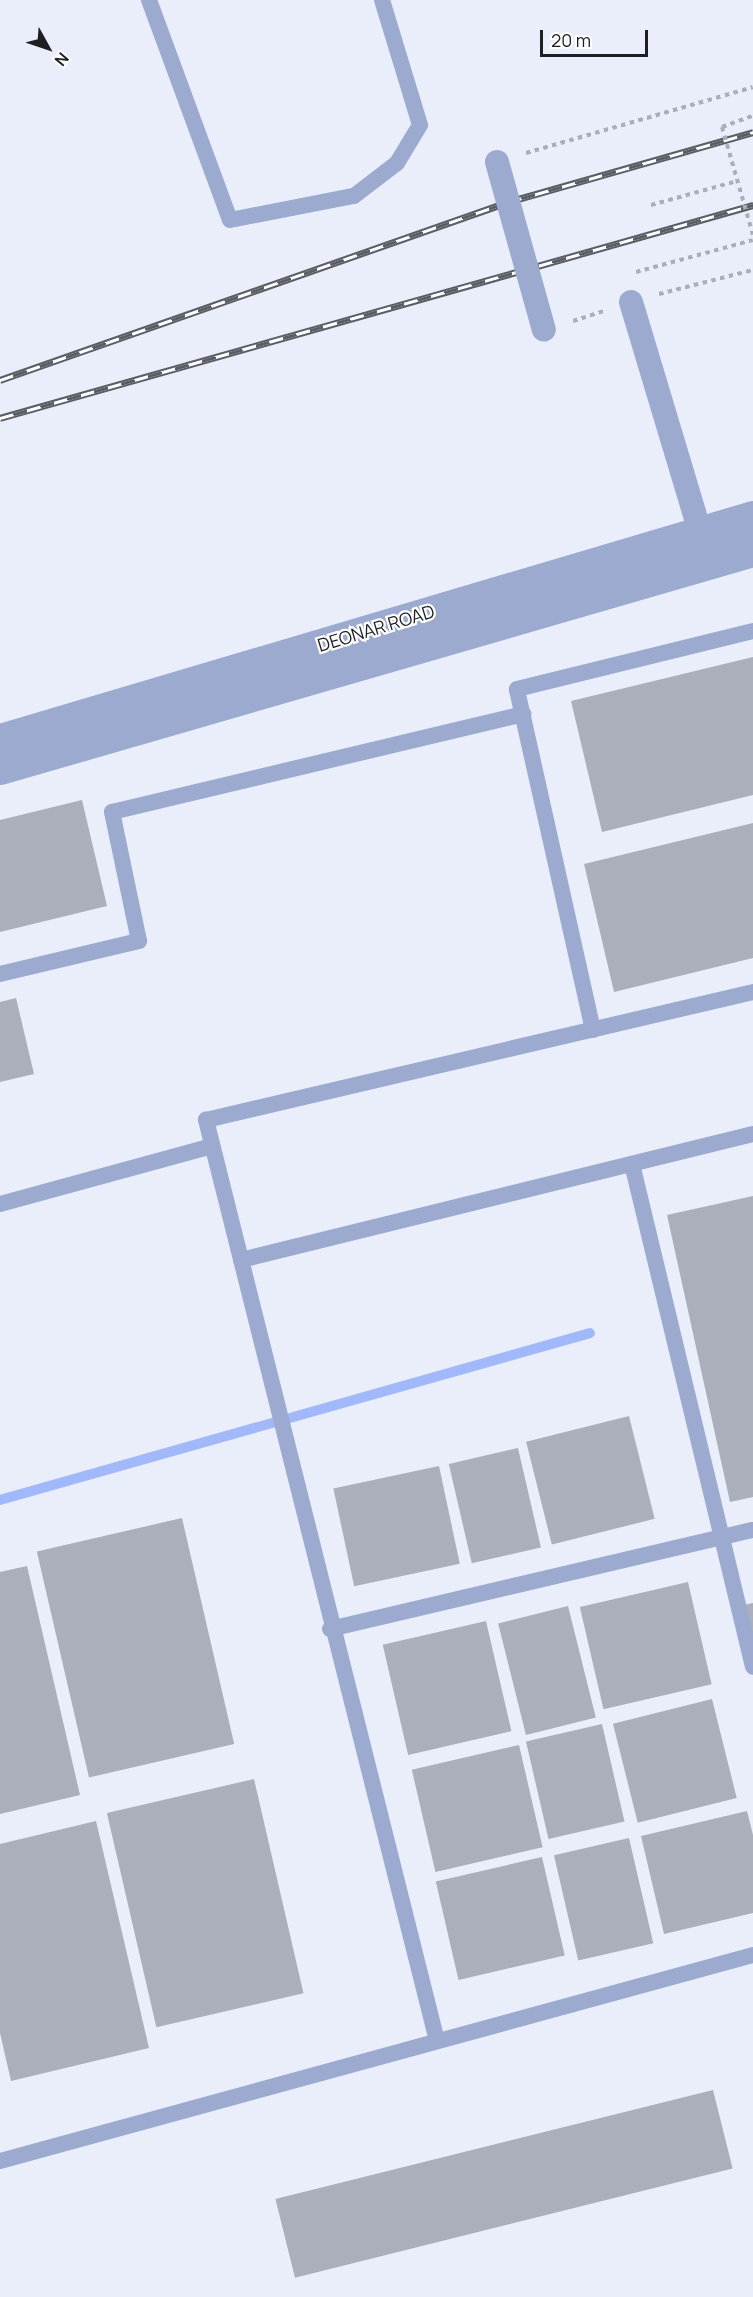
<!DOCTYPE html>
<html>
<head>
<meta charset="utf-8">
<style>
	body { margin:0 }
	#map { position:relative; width:753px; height:2297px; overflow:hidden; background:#e9eefa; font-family:Manrope,sans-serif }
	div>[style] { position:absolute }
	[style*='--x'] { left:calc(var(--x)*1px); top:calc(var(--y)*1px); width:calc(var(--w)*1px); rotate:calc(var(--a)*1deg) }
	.stream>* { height:10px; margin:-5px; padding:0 5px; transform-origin:5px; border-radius:5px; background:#a1b9fb }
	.building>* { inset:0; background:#abafbb; transform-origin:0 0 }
	.path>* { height:4px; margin-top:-2px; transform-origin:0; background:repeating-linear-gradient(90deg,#aaaeb8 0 4.5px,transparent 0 9px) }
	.service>* { height:16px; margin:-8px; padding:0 8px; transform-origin:8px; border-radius:8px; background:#9caacf }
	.pedestrian>* { height:24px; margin:-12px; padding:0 12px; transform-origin:12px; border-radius:12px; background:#9caacf }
	.tertiary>* { height:33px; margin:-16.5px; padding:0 16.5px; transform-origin:16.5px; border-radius:16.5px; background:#9caacf }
	.rail>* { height:7px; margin-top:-3.5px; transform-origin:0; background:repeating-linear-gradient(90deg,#fff 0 14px,#5b5d64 0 28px); box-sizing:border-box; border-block:2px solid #5b5d64 }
	.path-bridge>* { height:4px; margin-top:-2px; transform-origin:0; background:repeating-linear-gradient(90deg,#aaaeb8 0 4.5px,transparent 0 9px) }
	.pedestrian-bridge>* { height:24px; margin:-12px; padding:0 12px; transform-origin:12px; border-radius:12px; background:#9caacf }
	span { translate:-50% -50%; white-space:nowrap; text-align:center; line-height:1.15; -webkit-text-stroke:4.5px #fff; paint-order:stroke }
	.street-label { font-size:18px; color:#1d1f23 }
	.north { position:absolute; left:18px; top:18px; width:60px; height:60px; -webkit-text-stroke:4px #fff; paint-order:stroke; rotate:130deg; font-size:16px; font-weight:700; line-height:24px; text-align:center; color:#1d1f23 }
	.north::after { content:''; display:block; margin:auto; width:21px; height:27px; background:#1d1f23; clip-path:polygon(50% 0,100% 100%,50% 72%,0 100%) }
	.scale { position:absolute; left:540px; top:30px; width:108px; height:27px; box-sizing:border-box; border:3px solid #1d1f23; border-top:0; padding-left:8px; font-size:18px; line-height:21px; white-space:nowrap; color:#1d1f23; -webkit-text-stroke:4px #fff; paint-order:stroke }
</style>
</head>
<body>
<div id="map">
	<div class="stream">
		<div style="--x:0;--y:1500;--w:613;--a:-15.8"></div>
	</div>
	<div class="building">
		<div style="clip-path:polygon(753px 657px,753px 795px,602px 832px,571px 701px)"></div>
		<div style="clip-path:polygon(82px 800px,107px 906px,0 932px,0 820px)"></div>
		<div style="clip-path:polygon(753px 823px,753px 958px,614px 992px,584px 864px)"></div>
		<div style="clip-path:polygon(16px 998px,34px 1074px,0 1082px,0 1002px)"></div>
		<div style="clip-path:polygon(753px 1196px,753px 1497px,730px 1502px,667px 1215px)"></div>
		<div style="left:629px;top:1416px;width:106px;height:106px;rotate:76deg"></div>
		<div style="left:518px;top:1448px;width:102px;height:71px;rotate:77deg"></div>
		<div style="left:439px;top:1466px;width:100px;height:108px;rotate:78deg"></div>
		<div style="left:182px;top:1518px;width:232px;height:149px;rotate:77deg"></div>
		<div style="clip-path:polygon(27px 1566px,80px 1795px,0 1814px,0 1572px)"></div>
		<div style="left:688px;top:1582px;width:105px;height:111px;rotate:77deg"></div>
		<div style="clip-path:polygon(753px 1603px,753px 1639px,744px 1605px)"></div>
		<div style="left:568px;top:1606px;width:115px;height:72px;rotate:76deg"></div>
		<div style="left:486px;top:1621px;width:113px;height:106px;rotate:77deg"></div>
		<div style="left:712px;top:1699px;width:102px;height:102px;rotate:76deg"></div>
		<div style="left:602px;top:1724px;width:100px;height:78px;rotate:77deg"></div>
		<div style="left:519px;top:1745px;width:105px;height:110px;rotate:77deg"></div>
		<div style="left:254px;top:1779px;width:220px;height:151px;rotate:77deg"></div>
		<div style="clip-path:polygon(747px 1811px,753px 1835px,753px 1913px,664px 1934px,641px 1836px)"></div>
		<div style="clip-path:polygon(96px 1821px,149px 2048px,11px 2081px,0 2033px,0 1844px)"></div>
		<div style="left:629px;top:1838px;width:108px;height:77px;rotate:77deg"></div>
		<div style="left:542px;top:1857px;width:101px;height:109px;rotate:77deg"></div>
		<div style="left:713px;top:2090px;width:81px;height:451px;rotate:76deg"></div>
	</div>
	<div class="path">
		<div style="--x:722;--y:127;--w:33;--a:-20"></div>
		<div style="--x:526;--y:153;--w:236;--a:-16.2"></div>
		<div style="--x:651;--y:205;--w:89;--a:-15.6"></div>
		<div style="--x:636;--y:272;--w:121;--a:-15.3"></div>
		<div style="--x:659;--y:294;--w:97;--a:-14.3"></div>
		<div style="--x:573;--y:321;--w:32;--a:-18"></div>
	</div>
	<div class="service">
		<div style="--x:149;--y:0;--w:234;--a:69.8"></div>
		<div style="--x:230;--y:220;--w:126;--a:-11"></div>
		<div style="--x:354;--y:196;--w:54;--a:-37.5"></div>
		<div style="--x:397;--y:163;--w:44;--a:-58.8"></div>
		<div style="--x:420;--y:125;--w:131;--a:-106.9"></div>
		<div style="--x:0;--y:974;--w:143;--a:-13.4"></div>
		<div style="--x:139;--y:941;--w:132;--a:-101.8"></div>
		<div style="--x:112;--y:812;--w:423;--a:-13.4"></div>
		<div style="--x:593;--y:1030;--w:349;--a:-102.6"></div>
		<div style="--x:517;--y:689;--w:243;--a:-13.8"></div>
		<div style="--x:632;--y:1164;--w:517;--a:76.47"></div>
		<div style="--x:0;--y:1204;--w:220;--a:-15.3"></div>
		<div style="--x:241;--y:1260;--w:527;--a:-13.83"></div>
		<div style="--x:330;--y:1629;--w:434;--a:-13.2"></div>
		<div style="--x:437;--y:2041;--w:950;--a:-104.08"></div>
		<div style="--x:206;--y:1120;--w:562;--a:-13.17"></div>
		<div style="--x:0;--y:2161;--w:781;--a:-15.3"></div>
	</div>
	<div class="pedestrian">
		<div style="--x:631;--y:302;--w:257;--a:73.3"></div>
	</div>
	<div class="tertiary">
		<div style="--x:0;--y:740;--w:785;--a:-16.5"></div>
		<div style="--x:0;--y:768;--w:784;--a:-16.15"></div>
	</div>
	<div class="rail">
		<div style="--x:0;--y:380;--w:538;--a:-19.31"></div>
		<div style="--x:508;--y:202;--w:255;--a:-15.9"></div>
		<div style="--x:0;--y:418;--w:783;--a:-15.79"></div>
	</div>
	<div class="path-bridge">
		<div style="--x:722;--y:127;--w:112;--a:74"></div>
	</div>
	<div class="pedestrian-bridge">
		<div style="--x:497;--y:162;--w:174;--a:74.4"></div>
	</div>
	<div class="street-label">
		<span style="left:376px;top:628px;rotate:-17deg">DEONAR ROAD</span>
	</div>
	<div class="north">N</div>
	<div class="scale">20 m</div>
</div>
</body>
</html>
